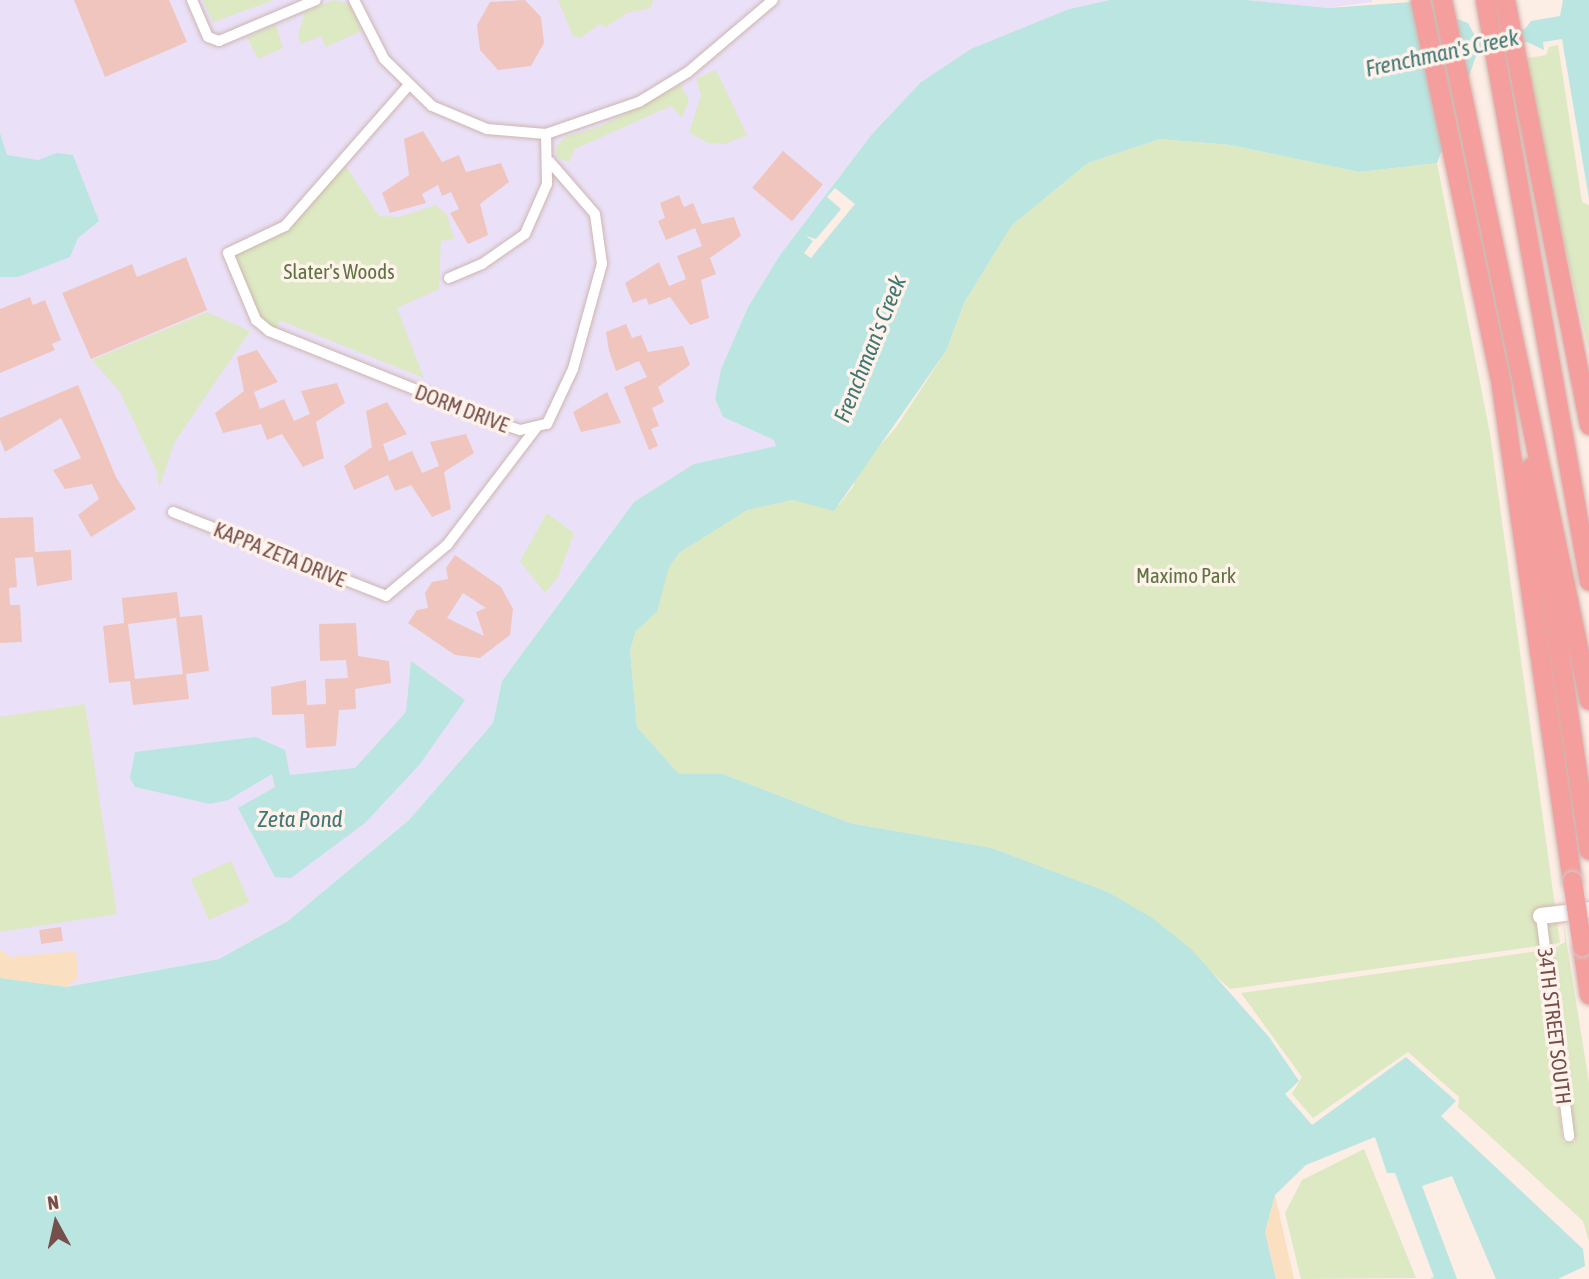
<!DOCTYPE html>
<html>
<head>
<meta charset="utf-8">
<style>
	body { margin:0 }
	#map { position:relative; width:1589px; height:1279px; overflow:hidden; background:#fcede5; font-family:"Asap Condensed",sans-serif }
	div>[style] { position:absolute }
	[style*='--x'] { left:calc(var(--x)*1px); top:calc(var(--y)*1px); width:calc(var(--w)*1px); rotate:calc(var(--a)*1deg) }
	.education>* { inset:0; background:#eae1f8 }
	.green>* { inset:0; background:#dce9c3; transform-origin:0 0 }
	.sand>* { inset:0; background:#fadfc0 }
	.water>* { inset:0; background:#bae5e1 }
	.pier>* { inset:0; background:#fcede5 }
	.building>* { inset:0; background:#f0c5bd; transform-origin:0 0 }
	.roads { filter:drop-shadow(0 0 2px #cfb5ae) drop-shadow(0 0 2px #cfb5ae) }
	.street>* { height:10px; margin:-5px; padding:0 5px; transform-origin:5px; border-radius:5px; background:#fff }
	.secondary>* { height:16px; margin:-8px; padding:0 8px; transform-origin:8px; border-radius:8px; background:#fff }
	.highway>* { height:19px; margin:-9.5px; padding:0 9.5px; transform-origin:9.5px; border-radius:9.5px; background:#f49f9d }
	.bridges { filter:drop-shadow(0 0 2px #d5cac9) drop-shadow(0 0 2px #d5cac9) }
	.highway-bridge>* { height:19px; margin:-9.5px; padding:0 9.5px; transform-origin:9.5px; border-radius:9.5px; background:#f49f9d }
	span { translate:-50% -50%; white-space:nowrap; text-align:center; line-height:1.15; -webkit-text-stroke:7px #fff2eb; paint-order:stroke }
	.park-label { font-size:21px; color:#5c7440 }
	.street-label { font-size:21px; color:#744f4b }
	.water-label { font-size:23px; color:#3f7875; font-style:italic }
	.north { position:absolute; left:21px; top:1188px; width:70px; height:70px; -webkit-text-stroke:5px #fff2eb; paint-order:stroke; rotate:352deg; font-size:19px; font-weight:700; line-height:28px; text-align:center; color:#744f4b }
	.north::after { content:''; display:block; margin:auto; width:24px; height:32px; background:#744f4b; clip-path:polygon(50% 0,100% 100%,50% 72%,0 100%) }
</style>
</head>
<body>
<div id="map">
	<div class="education">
		<div style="clip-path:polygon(0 0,1110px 0,1069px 9px,971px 50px,921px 82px,872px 134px,780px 255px,748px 307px,721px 369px,715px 399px,723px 417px,775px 440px,776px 446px,709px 461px,634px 502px,502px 681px,493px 723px,409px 820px,288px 921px,219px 959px,65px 987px,0 978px)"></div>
		<div style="clip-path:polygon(1246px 0,1372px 0,1372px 2px,1328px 8px)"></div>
	</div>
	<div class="green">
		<div style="clip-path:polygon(203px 0,274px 0,213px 22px)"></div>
		<div style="clip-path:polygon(333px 0,350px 4px,361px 31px,326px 47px,321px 36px,301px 44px,298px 36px,305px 12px)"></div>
		<div style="clip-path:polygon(558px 0,653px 0,651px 8px,627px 13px,606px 27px,600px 24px,580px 38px,573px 36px)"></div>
		<div style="clip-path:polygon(276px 25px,283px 48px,258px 59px,247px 37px)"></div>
		<div style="clip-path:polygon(1558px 45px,1582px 202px,1589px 205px,1589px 351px,1522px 59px,1546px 55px,1549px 47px)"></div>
		<div style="clip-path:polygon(716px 70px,747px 135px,725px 144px,709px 143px,689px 133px,701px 95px,696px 79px)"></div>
		<div style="clip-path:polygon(681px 85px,689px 100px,682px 117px,671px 106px,575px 149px,569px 162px,556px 157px,557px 145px,567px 136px,599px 127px)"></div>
		<div style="clip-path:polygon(1160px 139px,1231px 145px,1359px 172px,1437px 163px,1490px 434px,1560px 943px,1230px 989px,1151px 917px,1108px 892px,992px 848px,850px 823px,723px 774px,679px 774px,637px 727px,630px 650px,636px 631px,657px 612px,668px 567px,679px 553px,746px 510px,793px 500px,839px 505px,854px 485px,853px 477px,897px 426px,946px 351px,964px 303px,1012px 225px,1088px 163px)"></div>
		<div style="clip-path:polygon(346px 166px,379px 216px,399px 217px,436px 205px,447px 215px,454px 239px,441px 241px,439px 289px,397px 308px,424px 378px,279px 320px,278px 331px,261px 319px,236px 265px,237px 251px,264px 240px)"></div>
		<div style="clip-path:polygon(207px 312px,250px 331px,174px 443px,159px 488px,157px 471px,120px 392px,92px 360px)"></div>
		<div style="clip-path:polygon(547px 513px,574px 533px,558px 577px,545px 593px,520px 561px)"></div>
		<div style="clip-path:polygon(85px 704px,117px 914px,0 932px,0 717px)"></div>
		<div style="left:231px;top:861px;width:45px;height:44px;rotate:66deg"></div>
		<div style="clip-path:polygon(1563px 920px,1589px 1083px,1589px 1241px,1583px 1221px,1458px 1107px,1459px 1097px,1408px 1052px,1313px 1118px,1292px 1094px,1302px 1077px,1241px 993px,1539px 951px,1563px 1142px,1575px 1142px,1551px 950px,1565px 942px)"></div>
		<div style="clip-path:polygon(1364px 1149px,1416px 1278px,1301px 1279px,1285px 1213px,1302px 1180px)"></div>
	</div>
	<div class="sand">
		<div style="clip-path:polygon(0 949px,10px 957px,76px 951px,78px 979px,65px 987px,0 978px)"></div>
		<div style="clip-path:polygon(1275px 1195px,1294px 1279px,1276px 1279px,1265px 1232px)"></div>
	</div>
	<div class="water">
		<div style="clip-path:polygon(1110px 0,1246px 0,1328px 8px,1412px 2px,1468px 23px,1475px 36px,1525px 29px,1531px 21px,1560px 16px,1563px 0,1589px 0,1589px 199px,1562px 39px,1543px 42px,1544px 50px,1527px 42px,1478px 51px,1437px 163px,1359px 172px,1231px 145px,1160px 139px,1088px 163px,1012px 225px,964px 303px,946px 351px,834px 511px,793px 500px,747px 510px,679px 553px,669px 567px,657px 612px,636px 631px,630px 650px,637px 727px,679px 774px,723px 774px,850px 823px,992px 848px,1108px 892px,1151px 917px,1192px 950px,1269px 1037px,1299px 1081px,1285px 1094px,1312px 1125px,1406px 1057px,1456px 1101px,1441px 1116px,1583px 1249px,1585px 1266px,1558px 1279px,1496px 1279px,1452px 1176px,1422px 1186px,1457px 1279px,1430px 1279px,1434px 1277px,1395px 1173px,1387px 1173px,1375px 1137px,1306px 1165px,1275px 1195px,1265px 1232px,1276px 1279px,0 1279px,0 978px,66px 987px,219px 959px,288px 921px,409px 820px,493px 723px,502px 681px,634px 502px,694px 464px,776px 446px,774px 440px,723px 417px,715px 399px,721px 369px,748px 307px,780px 255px,872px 134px,921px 82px,971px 49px,1069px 9px)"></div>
		<div style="clip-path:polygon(0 133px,7px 155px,38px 160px,57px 153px,73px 155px,99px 221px,78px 238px,70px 257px,18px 277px,0 277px)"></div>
		<div style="clip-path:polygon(411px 661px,465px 700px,420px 764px,365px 823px,291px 878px,275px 877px,238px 808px,275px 787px,272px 774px,228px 800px,210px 804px,135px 787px,130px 778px,135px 752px,256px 737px,285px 750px,290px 775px,355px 768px,406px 712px)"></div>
	</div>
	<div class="pier">
		<div style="clip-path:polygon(835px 188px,855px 204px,811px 258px,804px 253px,813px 241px,806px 236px,816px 239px,841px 209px,827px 197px)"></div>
	</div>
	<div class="building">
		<div style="clip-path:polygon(74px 0,169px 0,187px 42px,105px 77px)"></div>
		<div style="clip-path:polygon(525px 0,541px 17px,544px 43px,531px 66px,498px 70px,480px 50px,477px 25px,490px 2px)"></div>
		<div style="clip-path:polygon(423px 131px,442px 162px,459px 155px,466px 172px,501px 163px,509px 182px,480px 204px,488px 235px,468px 244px,450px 213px,459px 209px,451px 192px,442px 196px,438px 185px,422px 194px,426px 203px,390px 213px,382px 193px,409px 175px,404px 139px)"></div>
		<div style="left:783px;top:151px;width:52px;height:48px;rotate:40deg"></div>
		<div style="clip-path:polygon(679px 195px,684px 207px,693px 203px,702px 224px,734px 217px,741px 236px,710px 258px,716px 274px,701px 280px,709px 318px,690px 325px,670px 297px,649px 305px,646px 298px,633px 303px,625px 283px,659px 262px,669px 286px,686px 279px,677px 256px,702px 246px,695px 228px,666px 240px,658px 221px,665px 218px,660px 203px)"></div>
		<div style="clip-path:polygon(186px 257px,207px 310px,91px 359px,62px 293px,132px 264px,137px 277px)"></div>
		<div style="clip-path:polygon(30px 297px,33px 305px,45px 300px,61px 340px,52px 344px,55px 350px,0 373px,0 309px)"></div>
		<div style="clip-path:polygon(626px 324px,632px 338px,641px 335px,648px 352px,683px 346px,690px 365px,658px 387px,664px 402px,652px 408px,659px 426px,651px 429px,658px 446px,649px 450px,624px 387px,647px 377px,639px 361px,616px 371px,609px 351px,606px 332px)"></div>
		<div style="clip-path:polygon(257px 350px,278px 382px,254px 392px,260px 409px,284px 399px,294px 421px,310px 414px,301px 391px,337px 383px,345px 403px,316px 422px,324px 458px,303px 467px,282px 434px,267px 440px,261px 424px,223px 433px,215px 413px,244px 391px,237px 357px)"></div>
		<div style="clip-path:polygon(78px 385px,116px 477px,136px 509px,91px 537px,78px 515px,99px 499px,92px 484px,65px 489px,53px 470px,81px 458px,61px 418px,5px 452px,0 439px,0 418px)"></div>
		<div style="clip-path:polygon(607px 392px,621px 423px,581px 432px,573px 412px)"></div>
		<div style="clip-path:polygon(387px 402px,407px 434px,383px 444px,389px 461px,412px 451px,422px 473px,439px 466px,430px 442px,466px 434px,474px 453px,444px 472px,451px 509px,432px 517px,411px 485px,395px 491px,388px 475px,354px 490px,344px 466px,372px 447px,366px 411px)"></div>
		<div style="clip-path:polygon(33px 517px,35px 552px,71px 550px,72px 580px,37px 586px,33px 557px,15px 558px,17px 587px,9px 588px,10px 605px,20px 605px,22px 642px,0 643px,0 518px)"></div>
		<div style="clip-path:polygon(evenodd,455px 555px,501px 587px,513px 609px,510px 635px,480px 658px,455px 655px,408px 623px,417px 610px,428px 608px,425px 593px,432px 582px,448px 579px,446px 568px,455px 555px,463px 593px,486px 608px,476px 612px,484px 636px,447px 618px,463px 593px)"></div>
		<div style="clip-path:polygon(evenodd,177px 592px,180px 617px,202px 615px,209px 671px,186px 674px,189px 699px,133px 705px,130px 681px,109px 683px,103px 626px,124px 623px,122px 598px,177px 592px,176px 618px,183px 674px,135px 679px,128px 624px,176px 618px)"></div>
		<div style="clip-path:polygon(356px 623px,358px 656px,389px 661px,391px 683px,355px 689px,356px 709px,339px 710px,336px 746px,306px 748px,304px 714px,272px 715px,271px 687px,306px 680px,307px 705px,326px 704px,325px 679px,348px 678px,346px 660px,320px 661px,319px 624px)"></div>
		<div style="left:61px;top:927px;width:14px;height:22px;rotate:82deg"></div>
	</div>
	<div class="roads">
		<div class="street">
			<div style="--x:192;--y:0;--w:40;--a:66.6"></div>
			<div style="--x:208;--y:37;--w:12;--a:20"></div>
			<div style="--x:219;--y:41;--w:105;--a:-22.9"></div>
			<div style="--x:354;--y:0;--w:66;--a:63"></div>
			<div style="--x:384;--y:59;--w:67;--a:44.4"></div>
			<div style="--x:432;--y:106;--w:60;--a:22.7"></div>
			<div style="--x:487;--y:129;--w:59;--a:4.8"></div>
			<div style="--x:546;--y:134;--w:98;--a:-19"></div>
			<div style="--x:639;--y:102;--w:57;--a:-31.5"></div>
			<div style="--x:688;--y:72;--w:111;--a:-40.3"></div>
			<div style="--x:408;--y:86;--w:186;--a:131.3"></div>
			<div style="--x:285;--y:226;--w:63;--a:154.7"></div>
			<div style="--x:228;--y:253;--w:73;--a:67.3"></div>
			<div style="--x:256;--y:320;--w:17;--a:40"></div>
			<div style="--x:269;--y:331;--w:253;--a:21.8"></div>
			<div style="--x:504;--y:425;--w:17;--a:17"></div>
			<div style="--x:520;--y:430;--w:28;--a:-13"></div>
			<div style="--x:547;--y:424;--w:61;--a:-64.7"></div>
			<div style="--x:573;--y:369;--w:109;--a:-74.6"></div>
			<div style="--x:602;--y:264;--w:50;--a:-98"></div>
			<div style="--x:595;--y:214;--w:69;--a:-130.9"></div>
			<div style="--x:449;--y:278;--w:36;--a:-23"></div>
			<div style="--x:482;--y:264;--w:52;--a:-34.9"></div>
			<div style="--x:525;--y:234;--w:55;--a:-66.3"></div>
			<div style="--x:547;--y:184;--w:50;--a:-91.1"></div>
			<div style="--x:173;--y:512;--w:229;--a:21.5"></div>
			<div style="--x:386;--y:596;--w:80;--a:-39.9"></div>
			<div style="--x:447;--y:545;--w:147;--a:-52.7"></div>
			<div style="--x:1541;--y:916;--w:222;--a:82.7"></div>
		</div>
		<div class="secondary">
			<div style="--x:1541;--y:916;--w:48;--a:-7.1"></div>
		</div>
		<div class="highway">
			<div style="--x:1420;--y:0;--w:394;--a:78.1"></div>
			<div style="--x:1501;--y:386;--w:500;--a:81.84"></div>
			<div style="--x:1442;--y:0;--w:715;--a:78.14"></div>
			<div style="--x:1485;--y:0;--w:590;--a:79.85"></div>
			<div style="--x:1505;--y:0;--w:433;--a:78.8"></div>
			<div style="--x:1531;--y:467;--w:387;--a:81.4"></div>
			<div style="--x:1582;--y:946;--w:49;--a:81.7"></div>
		</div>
	</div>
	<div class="bridges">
		<div class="highway-bridge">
			<div style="--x:1572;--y:881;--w:66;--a:81.3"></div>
		</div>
	</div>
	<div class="park-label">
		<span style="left:339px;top:271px">Slater's Woods</span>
		<span style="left:1186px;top:575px">Maximo Park</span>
	</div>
	<div class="street-label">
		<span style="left:462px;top:408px;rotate:21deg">DORM DRIVE</span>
		<span style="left:280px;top:554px;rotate:22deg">KAPPA ZETA DRIVE</span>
		<span style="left:1555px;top:1026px;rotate:83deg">34TH STREET SOUTH</span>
	</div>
	<div class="water-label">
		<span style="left:1442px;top:53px;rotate:-12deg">Frenchman's Creek</span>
		<span style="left:870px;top:349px;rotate:-68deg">Frenchman's Creek</span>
		<span style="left:300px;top:819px">Zeta Pond</span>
	</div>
	<div class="north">N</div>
</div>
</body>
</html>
